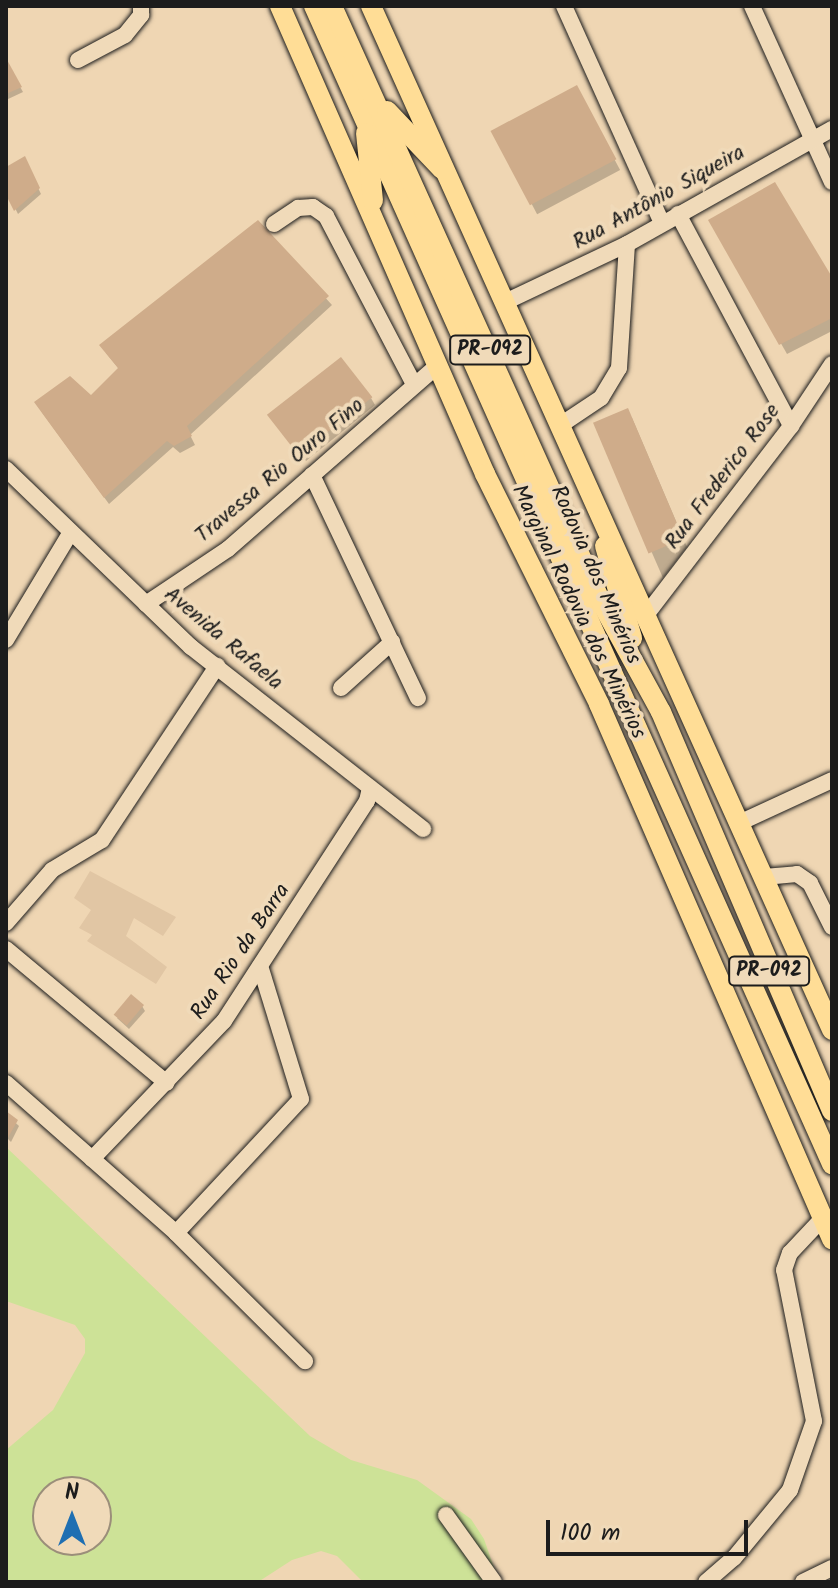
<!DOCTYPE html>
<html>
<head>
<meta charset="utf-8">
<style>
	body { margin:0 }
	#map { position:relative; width:838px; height:1588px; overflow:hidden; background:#efd6b3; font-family:Kalam,sans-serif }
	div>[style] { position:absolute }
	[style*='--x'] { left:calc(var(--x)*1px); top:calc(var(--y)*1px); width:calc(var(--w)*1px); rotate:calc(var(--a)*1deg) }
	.built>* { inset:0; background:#e1c6a4 }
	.green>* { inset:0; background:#cde297 }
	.shadow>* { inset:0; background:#0003; transform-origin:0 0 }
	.building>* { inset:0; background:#cfac8a; transform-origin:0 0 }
	.roads { filter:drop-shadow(0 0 2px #1c1c1c) drop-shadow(0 0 2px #1c1c1c) }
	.minor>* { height:16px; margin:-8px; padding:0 8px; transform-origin:8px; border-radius:8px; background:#f0dab9 }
	.major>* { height:20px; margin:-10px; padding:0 10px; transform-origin:10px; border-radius:10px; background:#ffdd96 }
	span { translate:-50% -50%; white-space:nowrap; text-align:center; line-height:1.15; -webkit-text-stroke:8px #f0dab9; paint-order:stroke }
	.shield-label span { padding:2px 6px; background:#f0dab9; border:2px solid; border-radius:6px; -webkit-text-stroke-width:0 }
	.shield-label { font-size:20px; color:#1c1c1c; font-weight:700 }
	.street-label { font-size:22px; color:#1c1c1c }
	.frame { position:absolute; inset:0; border:8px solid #1c1c1c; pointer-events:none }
	.north { position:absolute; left:32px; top:1476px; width:80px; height:80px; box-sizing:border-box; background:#f0dab9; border:2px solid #9b8e7a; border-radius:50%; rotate:0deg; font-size:22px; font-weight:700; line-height:32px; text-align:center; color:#1c1c1c }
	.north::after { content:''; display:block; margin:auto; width:28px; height:36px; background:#1f6fb2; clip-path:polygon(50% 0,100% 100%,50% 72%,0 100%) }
	.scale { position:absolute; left:546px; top:1520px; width:202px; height:36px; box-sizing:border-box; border:4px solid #1c1c1c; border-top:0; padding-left:10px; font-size:24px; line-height:28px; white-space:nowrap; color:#1c1c1c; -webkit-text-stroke:6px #f0dab9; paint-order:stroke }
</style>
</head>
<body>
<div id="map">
	<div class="built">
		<div style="clip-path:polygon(90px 871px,176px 917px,163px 936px,134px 918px,126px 936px,167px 967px,156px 984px,87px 941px,92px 935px,79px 928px,91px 910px,74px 898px)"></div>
	</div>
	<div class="green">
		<div style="clip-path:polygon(evenodd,6px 1147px,310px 1436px,351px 1460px,417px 1480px,471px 1519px,484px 1539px,499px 1582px,363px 1582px,337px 1556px,321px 1551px,292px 1560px,258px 1582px,6px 1582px,6px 1450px,53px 1410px,85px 1353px,85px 1339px,75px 1325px,6px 1301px,6px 1147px,48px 1492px,96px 1492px,96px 1540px,48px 1540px,48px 1492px)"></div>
	</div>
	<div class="shadow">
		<div style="clip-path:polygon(6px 62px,23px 92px,6px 100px)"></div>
		<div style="left:576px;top:87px;width:94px;height:94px;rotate:62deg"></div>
		<div style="clip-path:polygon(24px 159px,41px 194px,18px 214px,6px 190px,6px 169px)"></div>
		<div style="clip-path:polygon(711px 220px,832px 283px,832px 331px,787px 354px)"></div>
		<div style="clip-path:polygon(257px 223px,332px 305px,190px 435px,195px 445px,180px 453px,173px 447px,109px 504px,41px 411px,91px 397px,119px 369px,106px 353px)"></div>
		<div style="clip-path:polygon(371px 398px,375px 405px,306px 461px,278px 428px)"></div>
		<div style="clip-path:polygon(632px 418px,687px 547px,663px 578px,596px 425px)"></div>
		<div style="clip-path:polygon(142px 1006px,145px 1011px,129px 1029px,117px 1018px)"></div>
		<div style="clip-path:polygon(6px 1114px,19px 1126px,11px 1142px,6px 1137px)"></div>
	</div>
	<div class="building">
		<div style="clip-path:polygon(6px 58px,22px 87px,6px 94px)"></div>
		<div style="left:577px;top:85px;width:84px;height:98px;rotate:62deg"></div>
		<div style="clip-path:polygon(25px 156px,40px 188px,14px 211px,6px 195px,6px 167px)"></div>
		<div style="clip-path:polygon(775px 182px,832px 277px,832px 318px,779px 345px,708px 220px)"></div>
		<div style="clip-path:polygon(258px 220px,329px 296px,187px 426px,192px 436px,174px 446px,167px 441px,104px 498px,34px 402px,70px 376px,91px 395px,118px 368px,99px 345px)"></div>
		<div style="left:341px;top:357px;width:51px;height:94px;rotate:52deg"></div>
		<div style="left:628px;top:408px;width:142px;height:38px;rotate:67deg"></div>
		<div style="left:131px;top:994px;width:17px;height:27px;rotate:40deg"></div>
		<div style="clip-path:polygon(6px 1111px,18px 1120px,6px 1141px)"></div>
	</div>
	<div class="roads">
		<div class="minor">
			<div style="--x:564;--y:6;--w:238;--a:65.7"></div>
			<div style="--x:752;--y:6;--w:193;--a:65.6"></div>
			<div style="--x:78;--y:60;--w:53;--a:-28"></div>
			<div style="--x:125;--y:35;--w:26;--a:-51"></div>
			<div style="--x:141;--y:15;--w:9;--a:-90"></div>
			<div style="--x:678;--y:214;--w:240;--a:61.9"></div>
			<div style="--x:274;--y:224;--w:29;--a:-34"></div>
			<div style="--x:298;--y:208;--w:15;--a:-4"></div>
			<div style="--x:313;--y:207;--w:16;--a:35"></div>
			<div style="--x:326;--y:216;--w:190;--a:62.4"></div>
			<div style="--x:505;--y:302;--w:135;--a:-25.4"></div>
			<div style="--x:627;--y:244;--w:235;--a:-29.3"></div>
			<div style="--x:562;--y:424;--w:47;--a:-33.7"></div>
			<div style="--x:601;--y:398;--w:35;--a:-59"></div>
			<div style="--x:619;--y:368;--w:124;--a:-86.3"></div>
			<div style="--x:6;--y:469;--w:257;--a:43.9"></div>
			<div style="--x:191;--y:647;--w:295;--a:38.1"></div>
			<div style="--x:312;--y:475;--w:247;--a:64.6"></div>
			<div style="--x:146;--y:604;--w:99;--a:-33.9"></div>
			<div style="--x:228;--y:549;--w:278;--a:-41.2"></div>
			<div style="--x:646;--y:615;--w:238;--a:-52.5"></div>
			<div style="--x:791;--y:426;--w:74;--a:-56.5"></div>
			<div style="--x:6;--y:640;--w:126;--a:-59"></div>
			<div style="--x:341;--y:688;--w:69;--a:-42"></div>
			<div style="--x:739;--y:823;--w:102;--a:-24.8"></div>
			<div style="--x:764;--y:877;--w:33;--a:-5"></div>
			<div style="--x:797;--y:874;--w:16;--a:35"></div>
			<div style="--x:810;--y:883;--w:49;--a:63.4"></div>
			<div style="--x:6;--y:923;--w:70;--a:-49"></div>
			<div style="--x:52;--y:870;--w:58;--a:-31"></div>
			<div style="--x:102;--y:840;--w:209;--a:-56.5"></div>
			<div style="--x:6;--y:949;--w:209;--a:39.8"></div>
			<div style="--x:6;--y:1083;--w:227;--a:41.4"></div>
			<div style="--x:176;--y:1233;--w:182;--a:44.8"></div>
			<div style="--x:92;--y:1159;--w:191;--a:-46.3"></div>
			<div style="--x:224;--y:1021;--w:262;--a:-57"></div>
			<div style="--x:367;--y:801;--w:13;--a:-77"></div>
			<div style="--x:176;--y:1233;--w:183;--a:-47"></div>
			<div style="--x:301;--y:1099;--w:139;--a:-107.1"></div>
			<div style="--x:446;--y:1515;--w:82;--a:54.4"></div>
			<div style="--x:706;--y:1582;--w:37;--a:-41"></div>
			<div style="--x:734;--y:1558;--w:88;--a:-50.5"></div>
			<div style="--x:790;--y:1490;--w:73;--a:-70.8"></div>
			<div style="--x:814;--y:1421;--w:154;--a:-101.2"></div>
			<div style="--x:784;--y:1270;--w:18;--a:-71"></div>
			<div style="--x:790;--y:1253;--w:48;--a:-46.7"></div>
			<div style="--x:803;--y:1582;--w:32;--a:-26"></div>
		</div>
		<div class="major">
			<div style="--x:280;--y:6;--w:511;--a:66.34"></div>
			<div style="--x:485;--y:474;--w:257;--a:63.6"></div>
			<div style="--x:599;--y:704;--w:584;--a:66.47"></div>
			<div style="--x:314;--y:6;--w:1269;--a:65.9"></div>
			<div style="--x:332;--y:6;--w:654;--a:65.71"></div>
			<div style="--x:601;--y:602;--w:125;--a:61.4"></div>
			<div style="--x:661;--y:712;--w:434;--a:66.8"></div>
			<div style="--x:371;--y:6;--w:1123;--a:65.76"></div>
			<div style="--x:387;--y:111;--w:80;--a:46.5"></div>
			<div style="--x:366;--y:133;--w:68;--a:84.1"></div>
			<div style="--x:605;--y:546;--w:96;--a:73.6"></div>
		</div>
	</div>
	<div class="shield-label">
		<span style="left:490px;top:350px">PR-092</span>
		<span style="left:769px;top:971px">PR-092</span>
	</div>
	<div class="street-label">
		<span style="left:659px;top:198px;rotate:-29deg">Rua Antônio Siqueira</span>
		<span style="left:280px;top:471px;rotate:-40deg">Travessa Rio Ouro Fino</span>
		<span style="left:723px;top:477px;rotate:-53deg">Rua Frederico Rose</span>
		<span style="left:595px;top:575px;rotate:66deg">Rodovia dos Minérios</span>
		<span style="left:578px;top:612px;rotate:64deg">Marginal Rodovia dos Minérios</span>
		<span style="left:223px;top:639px;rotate:40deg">Avenida Rafaela</span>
		<span style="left:241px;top:952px;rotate:-56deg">Rua Rio da Barra</span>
	</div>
	<div class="frame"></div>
	<div class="north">N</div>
	<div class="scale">100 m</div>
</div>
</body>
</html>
